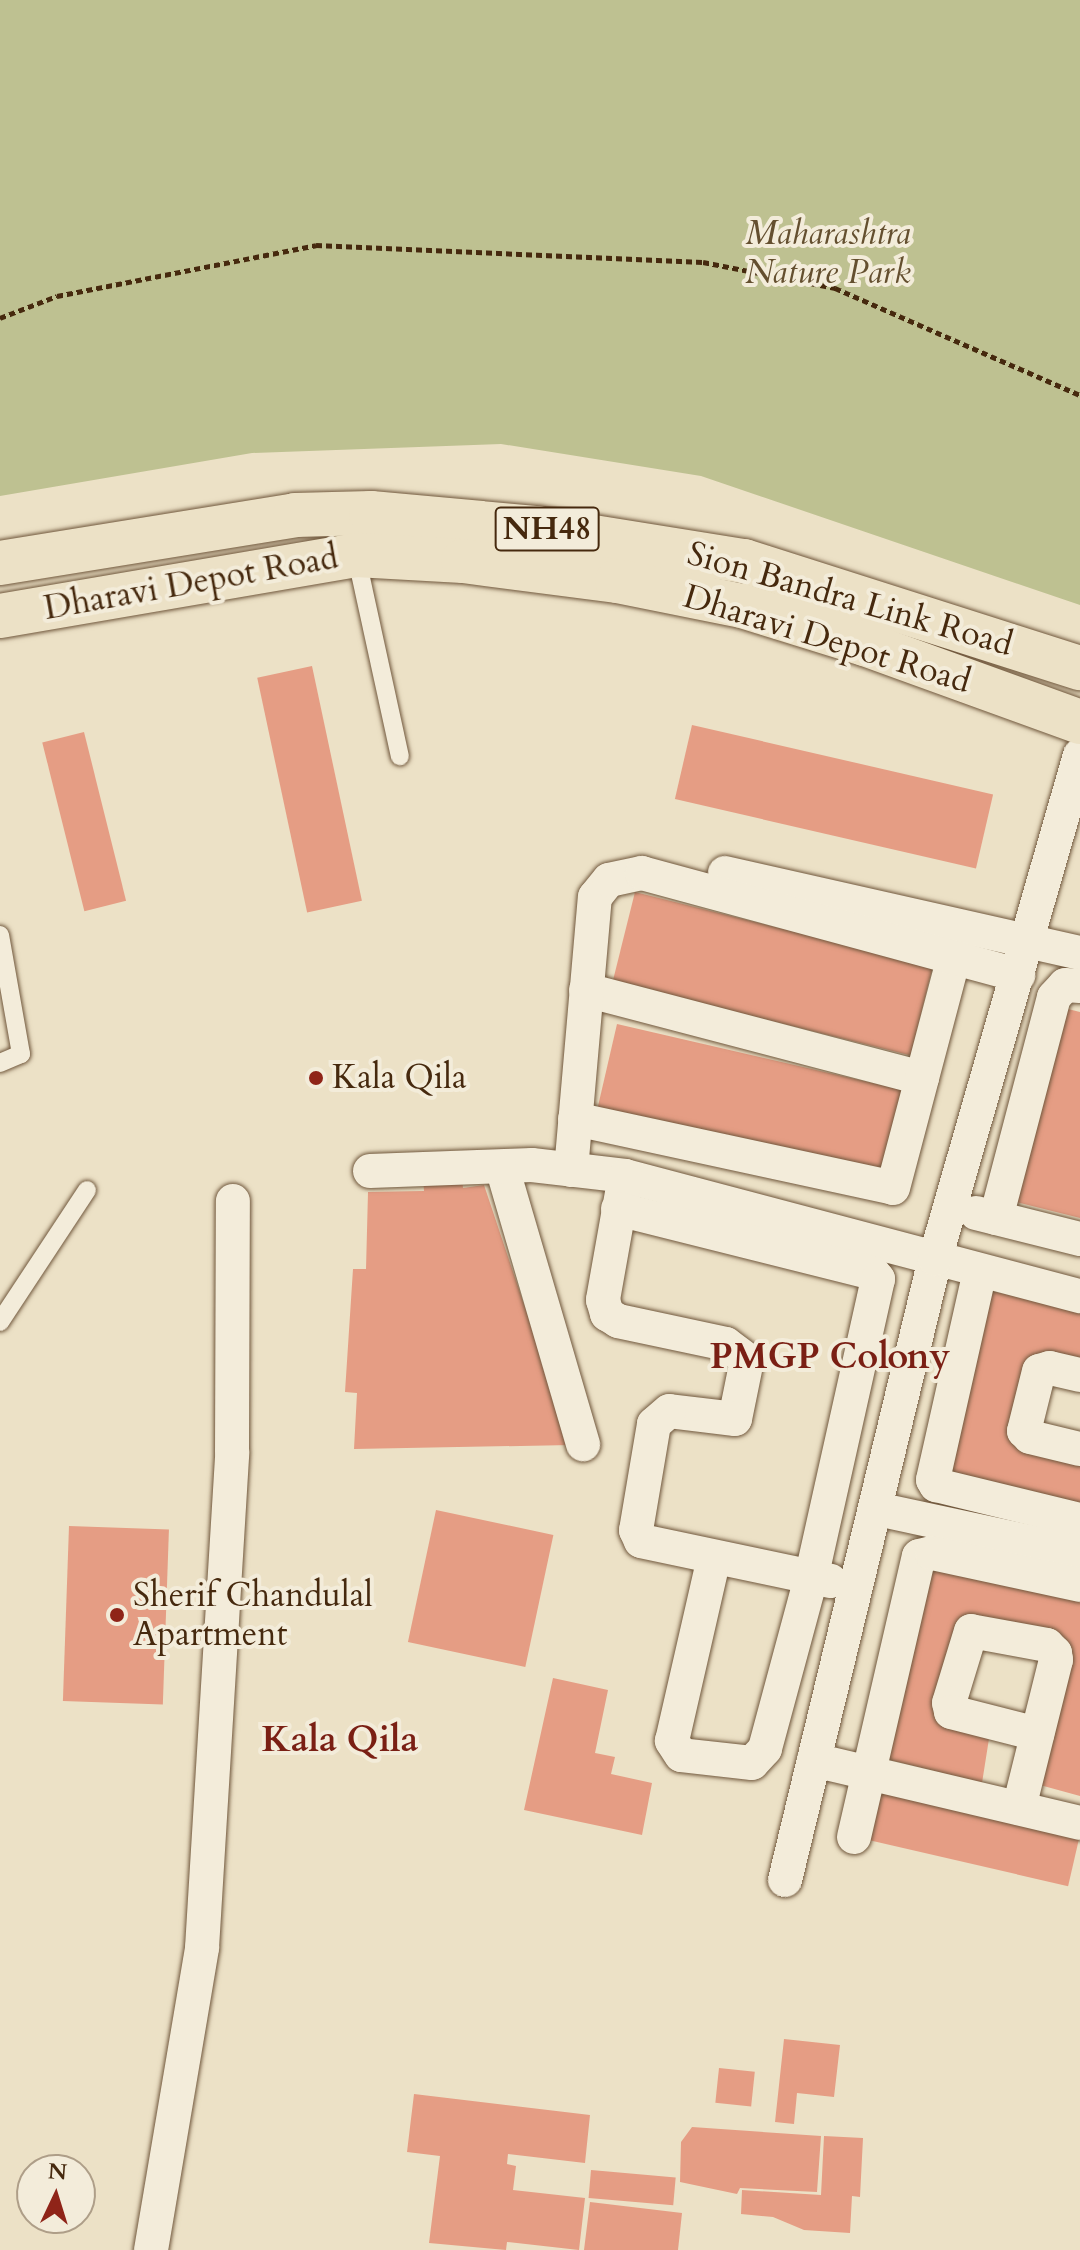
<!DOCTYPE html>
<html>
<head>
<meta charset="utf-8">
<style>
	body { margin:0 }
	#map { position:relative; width:1080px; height:2250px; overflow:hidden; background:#ece1c6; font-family:Cardo,serif }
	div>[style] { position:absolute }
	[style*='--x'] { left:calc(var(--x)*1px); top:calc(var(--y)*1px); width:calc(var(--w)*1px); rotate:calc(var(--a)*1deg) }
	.green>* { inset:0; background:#bec191 }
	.building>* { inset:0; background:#e59d84; transform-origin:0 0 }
	.path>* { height:5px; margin-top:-2.5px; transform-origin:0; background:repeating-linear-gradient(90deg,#46290e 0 6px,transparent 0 10px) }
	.roads { filter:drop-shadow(0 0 2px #70573c) drop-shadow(0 0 2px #70573c) }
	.lane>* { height:18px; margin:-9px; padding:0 9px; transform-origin:9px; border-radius:9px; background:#f3ecda }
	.street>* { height:34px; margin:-17px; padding:0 17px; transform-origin:17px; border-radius:17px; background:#f3ecda }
	.primary>* { height:44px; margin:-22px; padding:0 22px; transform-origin:22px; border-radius:22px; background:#ece1c6 }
	.dots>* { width:22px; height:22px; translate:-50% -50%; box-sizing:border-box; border:4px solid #f3ecda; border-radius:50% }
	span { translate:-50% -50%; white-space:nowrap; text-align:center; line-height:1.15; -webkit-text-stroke:8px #f3ecda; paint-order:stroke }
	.shield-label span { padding:2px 6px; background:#f3ecda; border:2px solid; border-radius:6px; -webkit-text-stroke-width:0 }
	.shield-label { font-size:32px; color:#46290e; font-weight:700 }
	.park-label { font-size:34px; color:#644f2f; font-style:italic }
	.street-label { font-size:34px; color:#46290e }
	.poi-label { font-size:34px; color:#46290e }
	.left { translate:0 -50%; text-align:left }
	.neighbourhood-label { font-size:36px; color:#7a1f14; font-weight:700 }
	.north { position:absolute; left:16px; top:2154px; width:80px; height:80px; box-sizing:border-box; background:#f3ecda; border:2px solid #ae9e88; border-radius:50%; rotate:4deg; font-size:22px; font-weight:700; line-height:32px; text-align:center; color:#46290e }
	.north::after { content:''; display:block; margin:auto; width:28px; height:36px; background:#8f2418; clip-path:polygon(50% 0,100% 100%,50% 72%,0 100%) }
</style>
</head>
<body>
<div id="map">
	<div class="green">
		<div style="clip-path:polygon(0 0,1080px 0,1080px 605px,701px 476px,501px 444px,252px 453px,0 496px)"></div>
	</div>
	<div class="building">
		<div style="left:312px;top:666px;width:240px;height:56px;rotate:78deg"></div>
		<div style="left:692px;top:725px;width:309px;height:76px;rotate:13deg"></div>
		<div style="left:84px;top:732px;width:174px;height:43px;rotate:76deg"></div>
		<div style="left:635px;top:892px;width:307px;height:92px;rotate:14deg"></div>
		<div style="clip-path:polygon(1060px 1007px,1080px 1012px,1080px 1218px,1012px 1201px)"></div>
		<div style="left:617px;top:1024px;width:301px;height:85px;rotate:13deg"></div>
		<div style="clip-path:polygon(462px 1176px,463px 1188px,484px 1185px,571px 1445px,354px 1449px,357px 1393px,345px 1392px,353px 1269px,366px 1269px,368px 1192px,424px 1191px,423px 1178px)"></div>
		<div style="clip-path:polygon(987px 1290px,1080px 1311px,1080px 1371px,1033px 1360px,1015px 1438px,1080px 1453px,1080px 1514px,943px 1483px)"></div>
		<div style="left:436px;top:1510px;width:120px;height:135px;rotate:12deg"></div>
		<div style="left:69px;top:1526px;width:100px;height:175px;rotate:2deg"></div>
		<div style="clip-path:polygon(925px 1559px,1080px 1597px,1080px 1796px,1029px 1782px,1065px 1643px,967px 1622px,942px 1713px,991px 1726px,982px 1783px,878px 1757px)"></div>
		<div style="clip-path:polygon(553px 1678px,608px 1690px,595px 1753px,615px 1757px,611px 1774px,652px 1783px,642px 1835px,524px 1810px)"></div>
		<div style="left:870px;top:1784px;width:216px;height:55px;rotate:13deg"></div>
		<div style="clip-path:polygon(784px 2039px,840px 2045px,834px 2097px,797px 2093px,794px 2124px,775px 2122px)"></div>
		<div style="left:719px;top:2068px;width:36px;height:35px;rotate:6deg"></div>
		<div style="clip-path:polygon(414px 2094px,590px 2115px,585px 2163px,508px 2154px,507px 2164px,516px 2166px,513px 2190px,585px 2198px,579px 2250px,507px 2242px,506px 2250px,429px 2243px,440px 2156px,407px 2152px)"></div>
		<div style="clip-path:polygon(692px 2127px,821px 2136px,817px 2192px,740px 2188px,737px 2194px,680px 2182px,681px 2142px)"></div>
		<div style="clip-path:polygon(824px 2136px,863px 2138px,860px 2197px,852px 2196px,850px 2233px,804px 2230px,773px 2217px,741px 2214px,742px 2190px,821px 2195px)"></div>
		<div style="left:591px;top:2170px;width:85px;height:28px;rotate:5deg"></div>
		<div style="clip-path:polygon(590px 2202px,682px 2213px,678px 2250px,584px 2250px)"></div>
	</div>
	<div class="path">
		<div style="--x:0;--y:318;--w:61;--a:-21.1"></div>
		<div style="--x:57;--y:296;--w:264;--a:-11.1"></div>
		<div style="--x:316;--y:245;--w:387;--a:2.5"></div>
		<div style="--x:703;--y:262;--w:135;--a:11.1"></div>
		<div style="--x:835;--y:288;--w:267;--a:23.6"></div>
	</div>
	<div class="roads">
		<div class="lane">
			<div style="--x:356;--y:555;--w:206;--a:77.7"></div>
			<div style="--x:0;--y:935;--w:121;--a:80"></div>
			<div style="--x:21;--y:1054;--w:23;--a:157"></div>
			<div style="--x:0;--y:1322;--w:158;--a:-56.6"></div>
		</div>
		<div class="street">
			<div style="--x:725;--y:873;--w:364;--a:12.7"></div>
			<div style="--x:586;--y:990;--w:347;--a:14.7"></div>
			<div style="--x:922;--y:1078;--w:125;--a:-75.2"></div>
			<div style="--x:575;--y:1119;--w:325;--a:12.2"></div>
			<div style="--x:893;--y:1188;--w:114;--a:-75.2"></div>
			<div style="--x:502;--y:1167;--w:289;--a:73.7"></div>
			<div style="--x:571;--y:1170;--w:274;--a:-85"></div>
			<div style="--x:595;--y:897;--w:22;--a:-51"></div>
			<div style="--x:609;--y:880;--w:34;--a:-12"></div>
			<div style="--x:642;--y:873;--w:390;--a:15.2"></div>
			<div style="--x:370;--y:1171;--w:162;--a:-2.1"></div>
			<div style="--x:532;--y:1165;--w:94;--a:6.7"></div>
			<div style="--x:625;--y:1176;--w:471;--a:14.8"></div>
			<div style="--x:625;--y:1176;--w:126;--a:100.1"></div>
			<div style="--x:603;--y:1300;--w:15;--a:74"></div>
			<div style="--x:607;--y:1314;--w:13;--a:32"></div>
			<div style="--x:618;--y:1321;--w:110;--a:12"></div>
			<div style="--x:726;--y:1344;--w:26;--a:37"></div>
			<div style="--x:747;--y:1360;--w:60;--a:101.5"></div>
			<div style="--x:735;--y:1419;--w:66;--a:-173.1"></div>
			<div style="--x:669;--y:1411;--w:20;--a:139"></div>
			<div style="--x:654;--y:1424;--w:108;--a:99.6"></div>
			<div style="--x:636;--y:1530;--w:12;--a:66"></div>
			<div style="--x:641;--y:1541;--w:194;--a:11.9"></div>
			<div style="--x:618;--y:1209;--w:263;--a:14.1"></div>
			<div style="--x:873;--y:1273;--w:8;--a:50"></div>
			<div style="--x:878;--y:1279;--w:306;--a:102.6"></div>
			<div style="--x:811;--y:1578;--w:177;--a:105.1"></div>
			<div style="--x:765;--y:1749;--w:19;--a:133"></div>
			<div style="--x:752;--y:1763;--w:71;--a:-173.6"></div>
			<div style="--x:681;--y:1755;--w:17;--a:-123"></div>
			<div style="--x:672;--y:1741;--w:188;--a:-77.1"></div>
			<div style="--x:976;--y:1213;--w:107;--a:14"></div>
			<div style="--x:996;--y:1218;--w:228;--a:-75.3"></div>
			<div style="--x:1054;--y:997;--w:16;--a:-47"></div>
			<div style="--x:1065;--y:985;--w:15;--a:4"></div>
			<div style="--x:980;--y:1271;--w:214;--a:102.7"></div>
			<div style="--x:933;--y:1480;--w:6;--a:59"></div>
			<div style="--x:936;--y:1485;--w:148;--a:13.7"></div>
			<div style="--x:1080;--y:1375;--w:31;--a:-167"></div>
			<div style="--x:1050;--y:1368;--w:11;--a:165"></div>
			<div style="--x:1039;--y:1371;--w:62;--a:104"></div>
			<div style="--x:1024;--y:1431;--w:8;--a:45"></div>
			<div style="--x:1030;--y:1437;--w:51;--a:13.5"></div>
			<div style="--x:877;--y:1509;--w:208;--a:12.2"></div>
			<div style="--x:814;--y:1760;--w:273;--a:13.3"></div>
			<div style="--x:1019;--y:1808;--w:153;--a:-76"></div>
			<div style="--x:1056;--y:1660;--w:7;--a:-98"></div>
			<div style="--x:1055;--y:1653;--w:11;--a:-135"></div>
			<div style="--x:1047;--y:1645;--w:77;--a:-169.6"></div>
			<div style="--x:971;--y:1631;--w:75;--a:107"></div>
			<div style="--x:949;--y:1703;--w:9;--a:77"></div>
			<div style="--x:951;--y:1712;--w:89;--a:14.3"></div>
			<div style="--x:854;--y:1837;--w:288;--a:-77"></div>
			<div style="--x:919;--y:1556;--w:13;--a:-13"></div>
			<div style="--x:932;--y:1553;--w:151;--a:12.2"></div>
			<div style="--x:785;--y:1880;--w:639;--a:-76.42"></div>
			<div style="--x:935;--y:1259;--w:524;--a:-73.95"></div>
			<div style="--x:151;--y:2250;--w:306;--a:-80.4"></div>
			<div style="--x:202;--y:1948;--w:497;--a:-86.5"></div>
			<div style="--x:232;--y:1452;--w:251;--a:-89.8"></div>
		</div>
		<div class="primary">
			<div style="--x:0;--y:563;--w:299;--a:-9.2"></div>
			<div style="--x:295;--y:515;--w:76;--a:-1.5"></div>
			<div style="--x:371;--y:513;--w:167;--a:5.2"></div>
			<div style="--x:537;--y:528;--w:210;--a:9.1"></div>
			<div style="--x:744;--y:561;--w:353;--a:17.7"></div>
			<div style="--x:0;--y:616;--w:361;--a:-9.7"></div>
			<div style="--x:356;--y:555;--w:107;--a:3.2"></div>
			<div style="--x:463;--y:561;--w:155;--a:7.4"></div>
			<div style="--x:617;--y:581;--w:127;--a:11.3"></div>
			<div style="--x:742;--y:606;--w:129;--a:17.2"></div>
			<div style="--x:865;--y:644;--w:229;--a:19.9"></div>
		</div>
	</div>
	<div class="dots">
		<div style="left:316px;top:1078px;background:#8f2418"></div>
		<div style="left:117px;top:1615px;background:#8f2418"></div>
	</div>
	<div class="shield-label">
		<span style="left:547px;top:529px">NH48</span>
	</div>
	<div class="park-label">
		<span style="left:828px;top:253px">Maharashtra<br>Nature Park</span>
	</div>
	<div class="street-label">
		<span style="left:191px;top:583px;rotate:-10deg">Dharavi Depot Road</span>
		<span style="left:850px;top:599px;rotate:16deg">Sion Bandra Link Road</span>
		<span style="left:827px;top:639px;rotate:17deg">Dharavi Depot Road</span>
	</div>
	<div class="poi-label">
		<span class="left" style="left:332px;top:1078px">Kala Qila</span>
		<span class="left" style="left:133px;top:1615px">Sherif Chandulal<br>Apartment</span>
	</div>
	<div class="neighbourhood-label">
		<span style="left:830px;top:1357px">PMGP Colony</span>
		<span style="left:340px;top:1740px">Kala Qila</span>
	</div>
	<div class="north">N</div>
</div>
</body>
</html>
